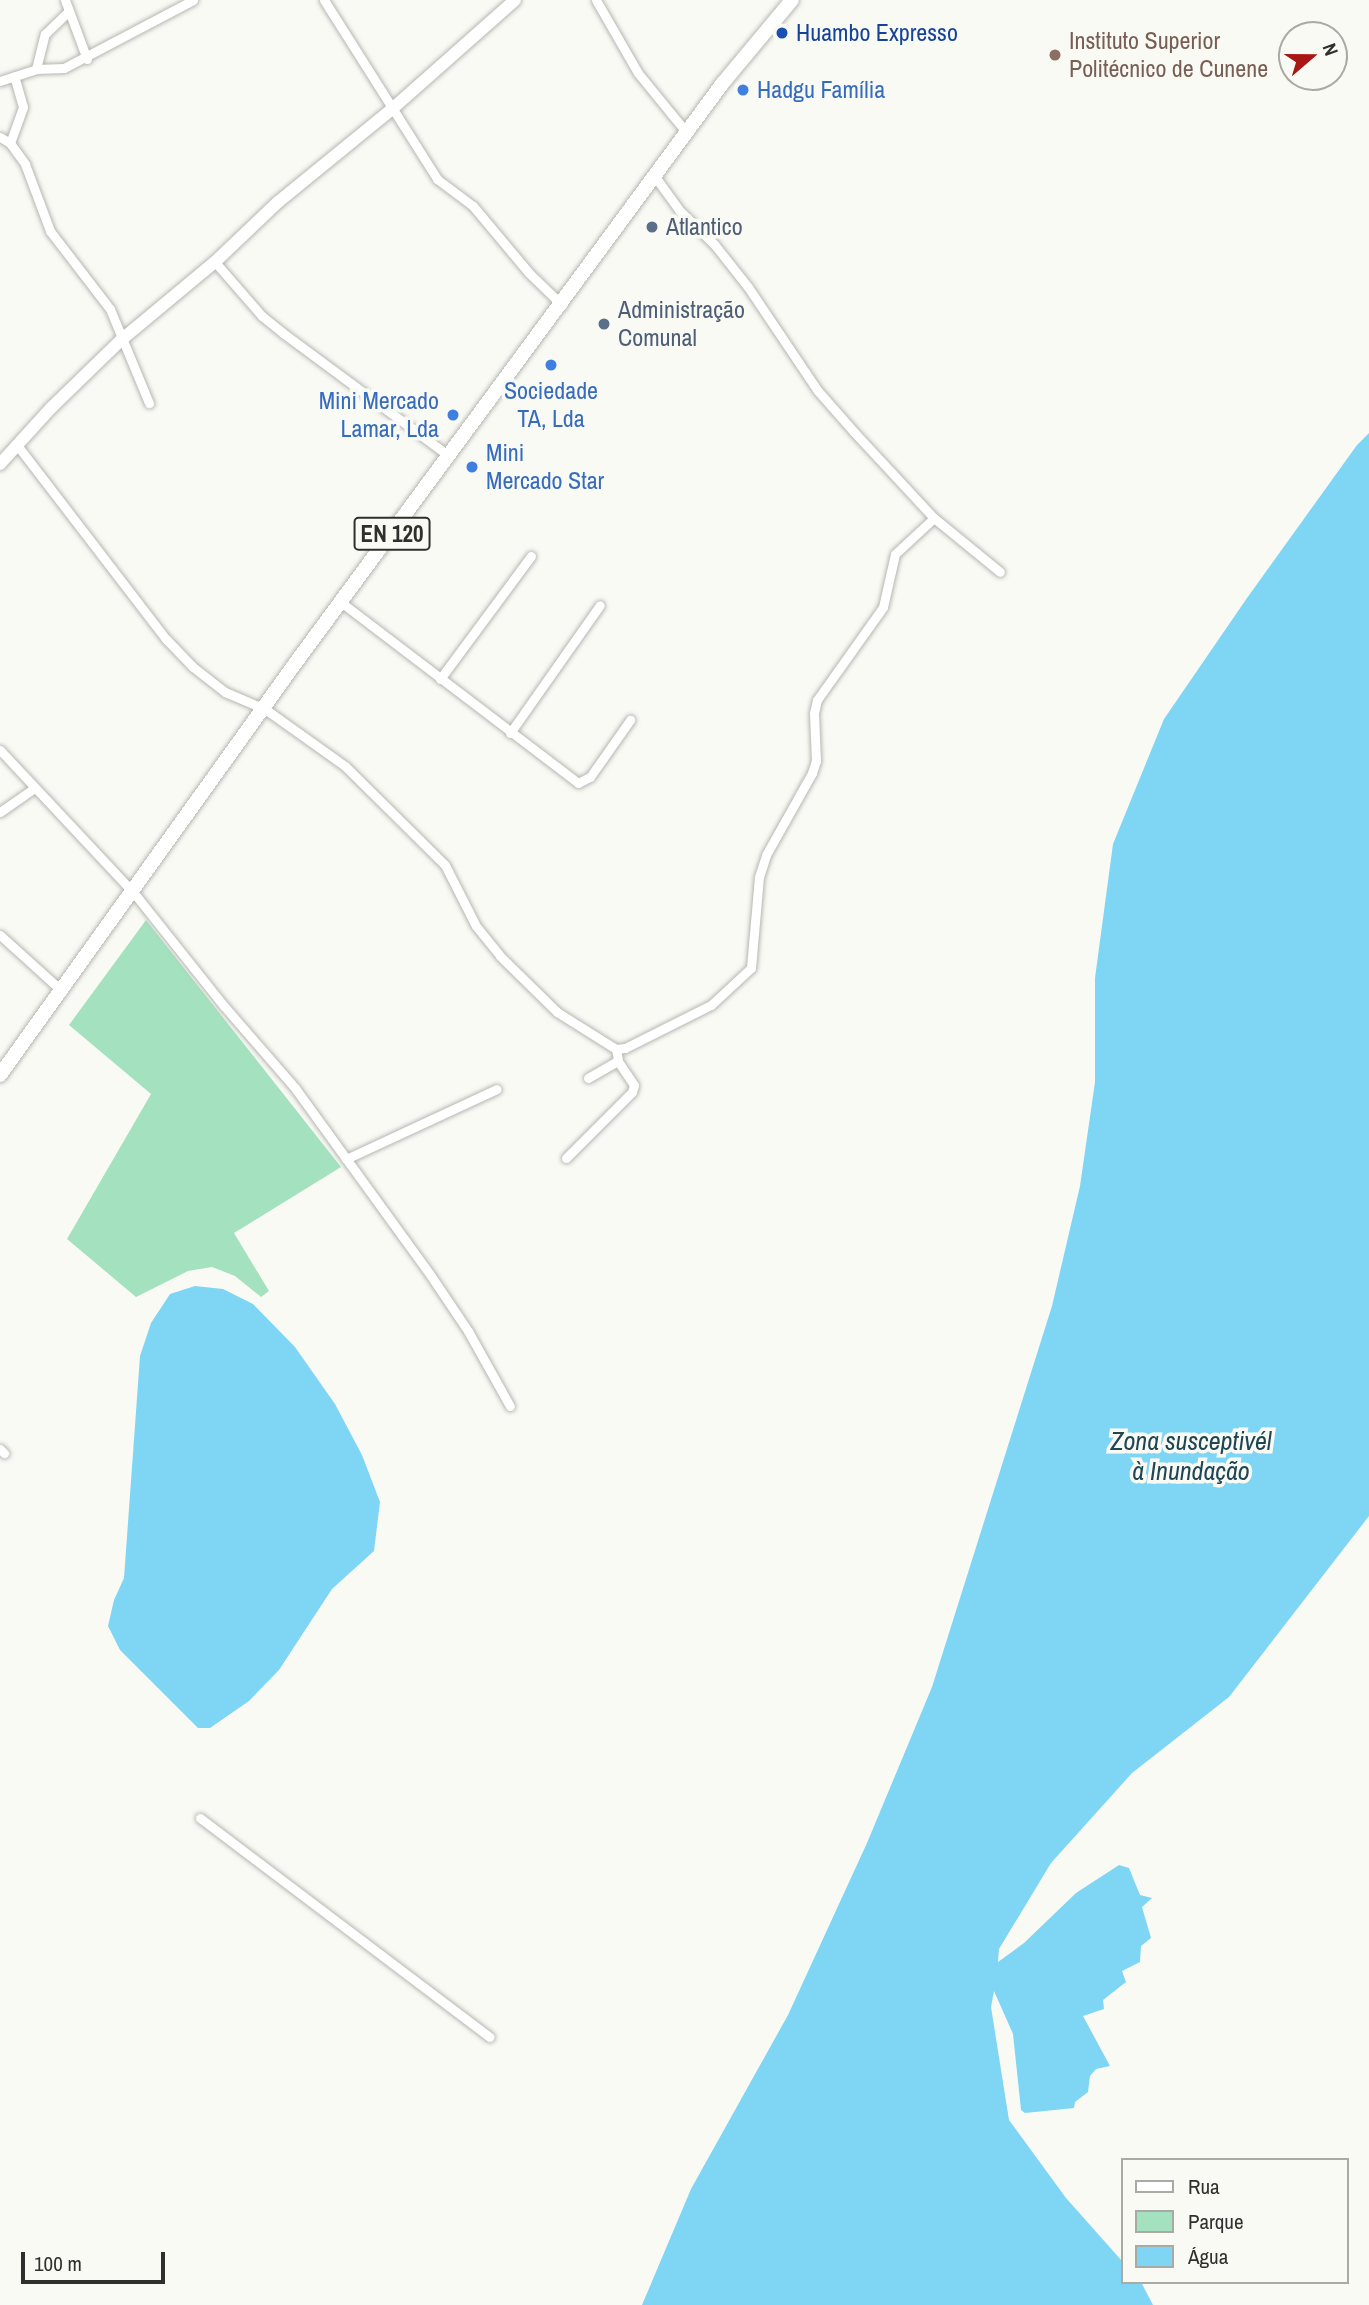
<!DOCTYPE html>
<html>
<head>
<meta charset="utf-8">
<style>
	body { margin:0 }
	#map { position:relative; width:1369px; height:2305px; overflow:hidden; background:#fafaf5; font-family:"Archivo Narrow",sans-serif }
	div>[style] { position:absolute }
	[style*='--x'] { left:calc(var(--x)*1px); top:calc(var(--y)*1px); width:calc(var(--w)*1px); rotate:calc(var(--a)*1deg) }
	.green>* { inset:0; background:#a4e2bf }
	.water>* { inset:0; background:#7fd5f4 }
	.roads { filter:drop-shadow(0 0 2px #b6b6b2) drop-shadow(0 0 2px #b6b6b2) }
	.street>* { height:9px; margin:-4.5px; padding:0 4.5px; transform-origin:4.5px; border-radius:4.5px; background:#fff }
	.secondary>* { height:12px; margin:-6px; padding:0 6px; transform-origin:6px; border-radius:6px; background:#fff }
	.primary>* { height:14px; margin:-7px; padding:0 7px; transform-origin:7px; border-radius:7px; background:#fff }
	.dots>* { width:19px; height:19px; translate:-50% -50%; box-sizing:border-box; border:4px solid #fafaf5; border-radius:50% }
	span { translate:-50% -50%; white-space:nowrap; text-align:center; line-height:1.15; -webkit-text-stroke:7px #fafaf5; paint-order:stroke }
	.shield-label span { padding:2px 5px; background:#fafaf5; border:2px solid; border-radius:5px; -webkit-text-stroke-width:0 }
	.shield-label { font-size:23px; color:#2f2f2d; font-weight:700 }
	.transit-label { font-size:24px; color:#164399 }
	.left { translate:0 -50%; text-align:left }
	.education-label { font-size:24px; color:#785e54 }
	.shop-label { font-size:24px; color:#366cbe }
	.right { translate:-100% -50%; text-align:right }
	.service-label { font-size:24px; color:#4e5e75 }
	.water-label { font-size:26px; color:#1f4654; font-style:italic }
	.legend { position:absolute; left:1121px; top:2158px; width:228px; height:126px; box-sizing:border-box; background:#fafaf5; border:2px solid #a9a9a5; margin:0; padding:9px 12px; list-style:none; font-size:21px; color:#2f2f2d }
	.legend li { display:flex; align-items:center; gap:14px; height:35px }
	.legend b { width:35px; border:2px solid #a9a9a5 }
	.north { position:absolute; left:1278px; top:21px; width:70px; height:70px; box-sizing:border-box; background:#fafaf5; border:2px solid #a9a9a5; border-radius:50%; rotate:70deg; font-size:19px; font-weight:700; line-height:28px; text-align:center; color:#2f2f2d }
	.north::after { content:''; display:block; margin:auto; width:24px; height:32px; background:#a91614; clip-path:polygon(50% 0,100% 100%,50% 72%,0 100%) }
	.scale { position:absolute; left:21px; top:2252px; width:144px; height:32px; box-sizing:border-box; border:4px solid #2f2f2d; border-top:0; padding-left:9px; font-size:21px; line-height:24px; white-space:nowrap; color:#2f2f2d; -webkit-text-stroke:5px #fafaf5; paint-order:stroke }
</style>
</head>
<body>
<div id="map">
	<div class="green">
		<div style="clip-path:polygon(146px 920px,341px 1167px,234px 1233px,269px 1291px,261px 1297px,235px 1276px,212px 1267px,188px 1271px,136px 1297px,67px 1239px,151px 1094px,69px 1025px)"></div>
	</div>
	<div class="water">
		<div style="clip-path:polygon(1369px 433px,1369px 1516px,1229px 1697px,1132px 1773px,1051px 1863px,999px 1949px,998px 1962px,1024px 1943px,1076px 1893px,1119px 1865px,1129px 1868px,1140px 1895px,1152px 1898px,1142px 1907px,1151px 1938px,1141px 1946px,1140px 1962px,1122px 1971px,1126px 1982px,1103px 2000px,1104px 2009px,1083px 2016px,1110px 2066px,1096px 2069px,1090px 2076px,1088px 2092px,1075px 2102px,1074px 2108px,1025px 2113px,1021px 2110px,1013px 2034px,994px 1991px,991px 2007px,1009px 2120px,1066px 2198px,1122px 2261px,1122px 2282px,1141px 2282px,1153px 2305px,642px 2305px,691px 2189px,788px 2015px,867px 1843px,932px 1687px,1052px 1306px,1080px 1186px,1095px 1082px,1095px 978px,1113px 844px,1164px 719px,1247px 598px,1357px 445px)"></div>
		<div style="clip-path:polygon(195px 1286px,223px 1289px,253px 1304px,295px 1347px,335px 1404px,362px 1455px,380px 1502px,374px 1551px,332px 1589px,279px 1670px,249px 1701px,210px 1728px,198px 1728px,120px 1650px,108px 1626px,114px 1600px,124px 1578px,140px 1356px,151px 1323px,170px 1294px)"></div>
	</div>
	<div class="roads">
		<div class="street">
			<div style="--x:65;--y:0;--w:63;--a:69.6"></div>
			<div style="--x:324;--y:0;--w:212;--a:57.7"></div>
			<div style="--x:437;--y:179;--w:45;--a:36.9"></div>
			<div style="--x:473;--y:206;--w:87;--a:50.1"></div>
			<div style="--x:529;--y:273;--w:46;--a:44.1"></div>
			<div style="--x:596;--y:0;--w:84;--a:60.1"></div>
			<div style="--x:638;--y:73;--w:77;--a:50.8"></div>
			<div style="--x:36;--y:69;--w:36;--a:-76"></div>
			<div style="--x:45;--y:34;--w:32;--a:-44"></div>
			<div style="--x:0;--y:81;--w:38;--a:-18"></div>
			<div style="--x:36;--y:69;--w:28;--a:-2"></div>
			<div style="--x:64;--y:68;--w:146;--a:-27.8"></div>
			<div style="--x:0;--y:137;--w:12;--a:31"></div>
			<div style="--x:10;--y:143;--w:26;--a:54"></div>
			<div style="--x:25;--y:164;--w:72;--a:69.5"></div>
			<div style="--x:50;--y:231;--w:98;--a:52.4"></div>
			<div style="--x:110;--y:309;--w:102;--a:67.5"></div>
			<div style="--x:10;--y:143;--w:38;--a:-70"></div>
			<div style="--x:23;--y:107;--w:32;--a:-106"></div>
			<div style="--x:656;--y:178;--w:39;--a:54"></div>
			<div style="--x:679;--y:210;--w:49;--a:44.2"></div>
			<div style="--x:714;--y:244;--w:55;--a:51.7"></div>
			<div style="--x:748;--y:287;--w:125;--a:56.1"></div>
			<div style="--x:818;--y:391;--w:55;--a:48.7"></div>
			<div style="--x:854;--y:432;--w:117;--a:47.1"></div>
			<div style="--x:934;--y:518;--w:85;--a:39.3"></div>
			<div style="--x:215;--y:262;--w:72;--a:49"></div>
			<div style="--x:262;--y:316;--w:27;--a:39"></div>
			<div style="--x:283;--y:333;--w:207;--a:36.5"></div>
			<div style="--x:17;--y:445;--w:245;--a:52.5"></div>
			<div style="--x:166;--y:639;--w:39;--a:46"></div>
			<div style="--x:193;--y:667;--w:41;--a:38"></div>
			<div style="--x:225;--y:692;--w:43;--a:23"></div>
			<div style="--x:265;--y:709;--w:98;--a:35.5"></div>
			<div style="--x:345;--y:766;--w:141;--a:44.7"></div>
			<div style="--x:445;--y:865;--w:68;--a:63.1"></div>
			<div style="--x:476;--y:926;--w:38;--a:51"></div>
			<div style="--x:500;--y:956;--w:80;--a:44.5"></div>
			<div style="--x:557;--y:1012;--w:70;--a:32.1"></div>
			<div style="--x:616;--y:1049;--w:9;--a:-6"></div>
			<div style="--x:625;--y:1048;--w:96;--a:-26.6"></div>
			<div style="--x:711;--y:1005;--w:54;--a:-42.8"></div>
			<div style="--x:751;--y:968;--w:91;--a:-85"></div>
			<div style="--x:759;--y:877;--w:23;--a:-72"></div>
			<div style="--x:766;--y:855;--w:94;--a:-60.7"></div>
			<div style="--x:812;--y:773;--w:13;--a:-72"></div>
			<div style="--x:816;--y:761;--w:48;--a:-92.4"></div>
			<div style="--x:814;--y:713;--w:13;--a:-77"></div>
			<div style="--x:817;--y:700;--w:114;--a:-54.6"></div>
			<div style="--x:883;--y:607;--w:54;--a:-77.2"></div>
			<div style="--x:895;--y:554;--w:53;--a:-42.7"></div>
			<div style="--x:342;--y:603;--w:297;--a:37.3"></div>
			<div style="--x:578;--y:783;--w:13;--a:-27"></div>
			<div style="--x:590;--y:777;--w:70;--a:-54.9"></div>
			<div style="--x:440;--y:679;--w:153;--a:-53.5"></div>
			<div style="--x:510;--y:733;--w:156;--a:-54.9"></div>
			<div style="--x:0;--y:750;--w:196;--a:46.9"></div>
			<div style="--x:134;--y:893;--w:144;--a:51.5"></div>
			<div style="--x:224;--y:1006;--w:108;--a:49.1"></div>
			<div style="--x:295;--y:1088;--w:228;--a:54.1"></div>
			<div style="--x:429;--y:1273;--w:70;--a:56.1"></div>
			<div style="--x:468;--y:1331;--w:86;--a:60.8"></div>
			<div style="--x:0;--y:812;--w:40;--a:-34.9"></div>
			<div style="--x:0;--y:935;--w:84;--a:42.1"></div>
			<div style="--x:588;--y:1078;--w:34;--a:-30"></div>
			<div style="--x:566;--y:1158;--w:93;--a:-45"></div>
			<div style="--x:632;--y:1092;--w:7;--a:-74"></div>
			<div style="--x:634;--y:1085;--w:29;--a:-124"></div>
			<div style="--x:618;--y:1061;--w:12;--a:-99"></div>
			<div style="--x:346;--y:1159;--w:166;--a:-24.9"></div>
			<div style="--x:0;--y:1449;--w:6;--a:45"></div>
			<div style="--x:200;--y:1818;--w:363;--a:37.1"></div>
		</div>
		<div class="secondary">
			<div style="--x:0;--y:464;--w:76;--a:-47.7"></div>
			<div style="--x:51;--y:408;--w:98;--a:-44.2"></div>
			<div style="--x:121;--y:340;--w:122;--a:-39.7"></div>
			<div style="--x:215;--y:262;--w:87;--a:-43.6"></div>
			<div style="--x:278;--y:202;--w:147;--a:-39.2"></div>
			<div style="--x:392;--y:109;--w:164;--a:-41.5"></div>
		</div>
		<div class="primary">
			<div style="--x:0;--y:1075;--w:505;--a:-54.36"></div>
			<div style="--x:294;--y:665;--w:722;--a:-53.62"></div>
			<div style="--x:722;--y:84;--w:109;--a:-50.2"></div>
		</div>
	</div>
	<div class="dots">
		<div style="left:782px;top:33px;background:#1a4fb4"></div>
		<div style="left:1055px;top:55px;background:#8d6e63"></div>
		<div style="left:743px;top:90px;background:#3f7fe0"></div>
		<div style="left:652px;top:227px;background:#5c6f8a"></div>
		<div style="left:604px;top:324px;background:#5c6f8a"></div>
		<div style="left:551px;top:365px;background:#3f7fe0"></div>
		<div style="left:453px;top:415px;background:#3f7fe0"></div>
		<div style="left:472px;top:467px;background:#3f7fe0"></div>
	</div>
	<div class="shield-label">
		<span style="left:392px;top:534px">EN 120</span>
	</div>
	<div class="transit-label">
		<span class="left" style="left:796px;top:33px">Huambo Expresso</span>
	</div>
	<div class="education-label">
		<span class="left" style="left:1069px;top:55px">Instituto Superior<br>Politécnico de Cunene</span>
	</div>
	<div class="shop-label">
		<span class="left" style="left:757px;top:90px">Hadgu Família</span>
		<span style="left:551px;top:405px">Sociedade<br>TA, Lda</span>
		<span class="right" style="left:439px;top:415px">Mini Mercado<br>Lamar, Lda</span>
		<span class="left" style="left:486px;top:467px">Mini<br>Mercado Star</span>
	</div>
	<div class="service-label">
		<span class="left" style="left:666px;top:227px">Atlantico</span>
		<span class="left" style="left:618px;top:324px">Administração<br>Comunal</span>
	</div>
	<div class="water-label">
		<span style="left:1191px;top:1456px">Zona susceptivél<br>à Inundação</span>
	</div>
	<ul class="legend">
	<li><b style="height:9px;background:#fff"></b>Rua</li>
	<li><b style="height:19px;background:#a4e2bf"></b>Parque</li>
	<li><b style="height:19px;background:#7fd5f4"></b>Água</li>
	</ul>
	<div class="north">N</div>
	<div class="scale">100 m</div>
</div>
</body>
</html>
